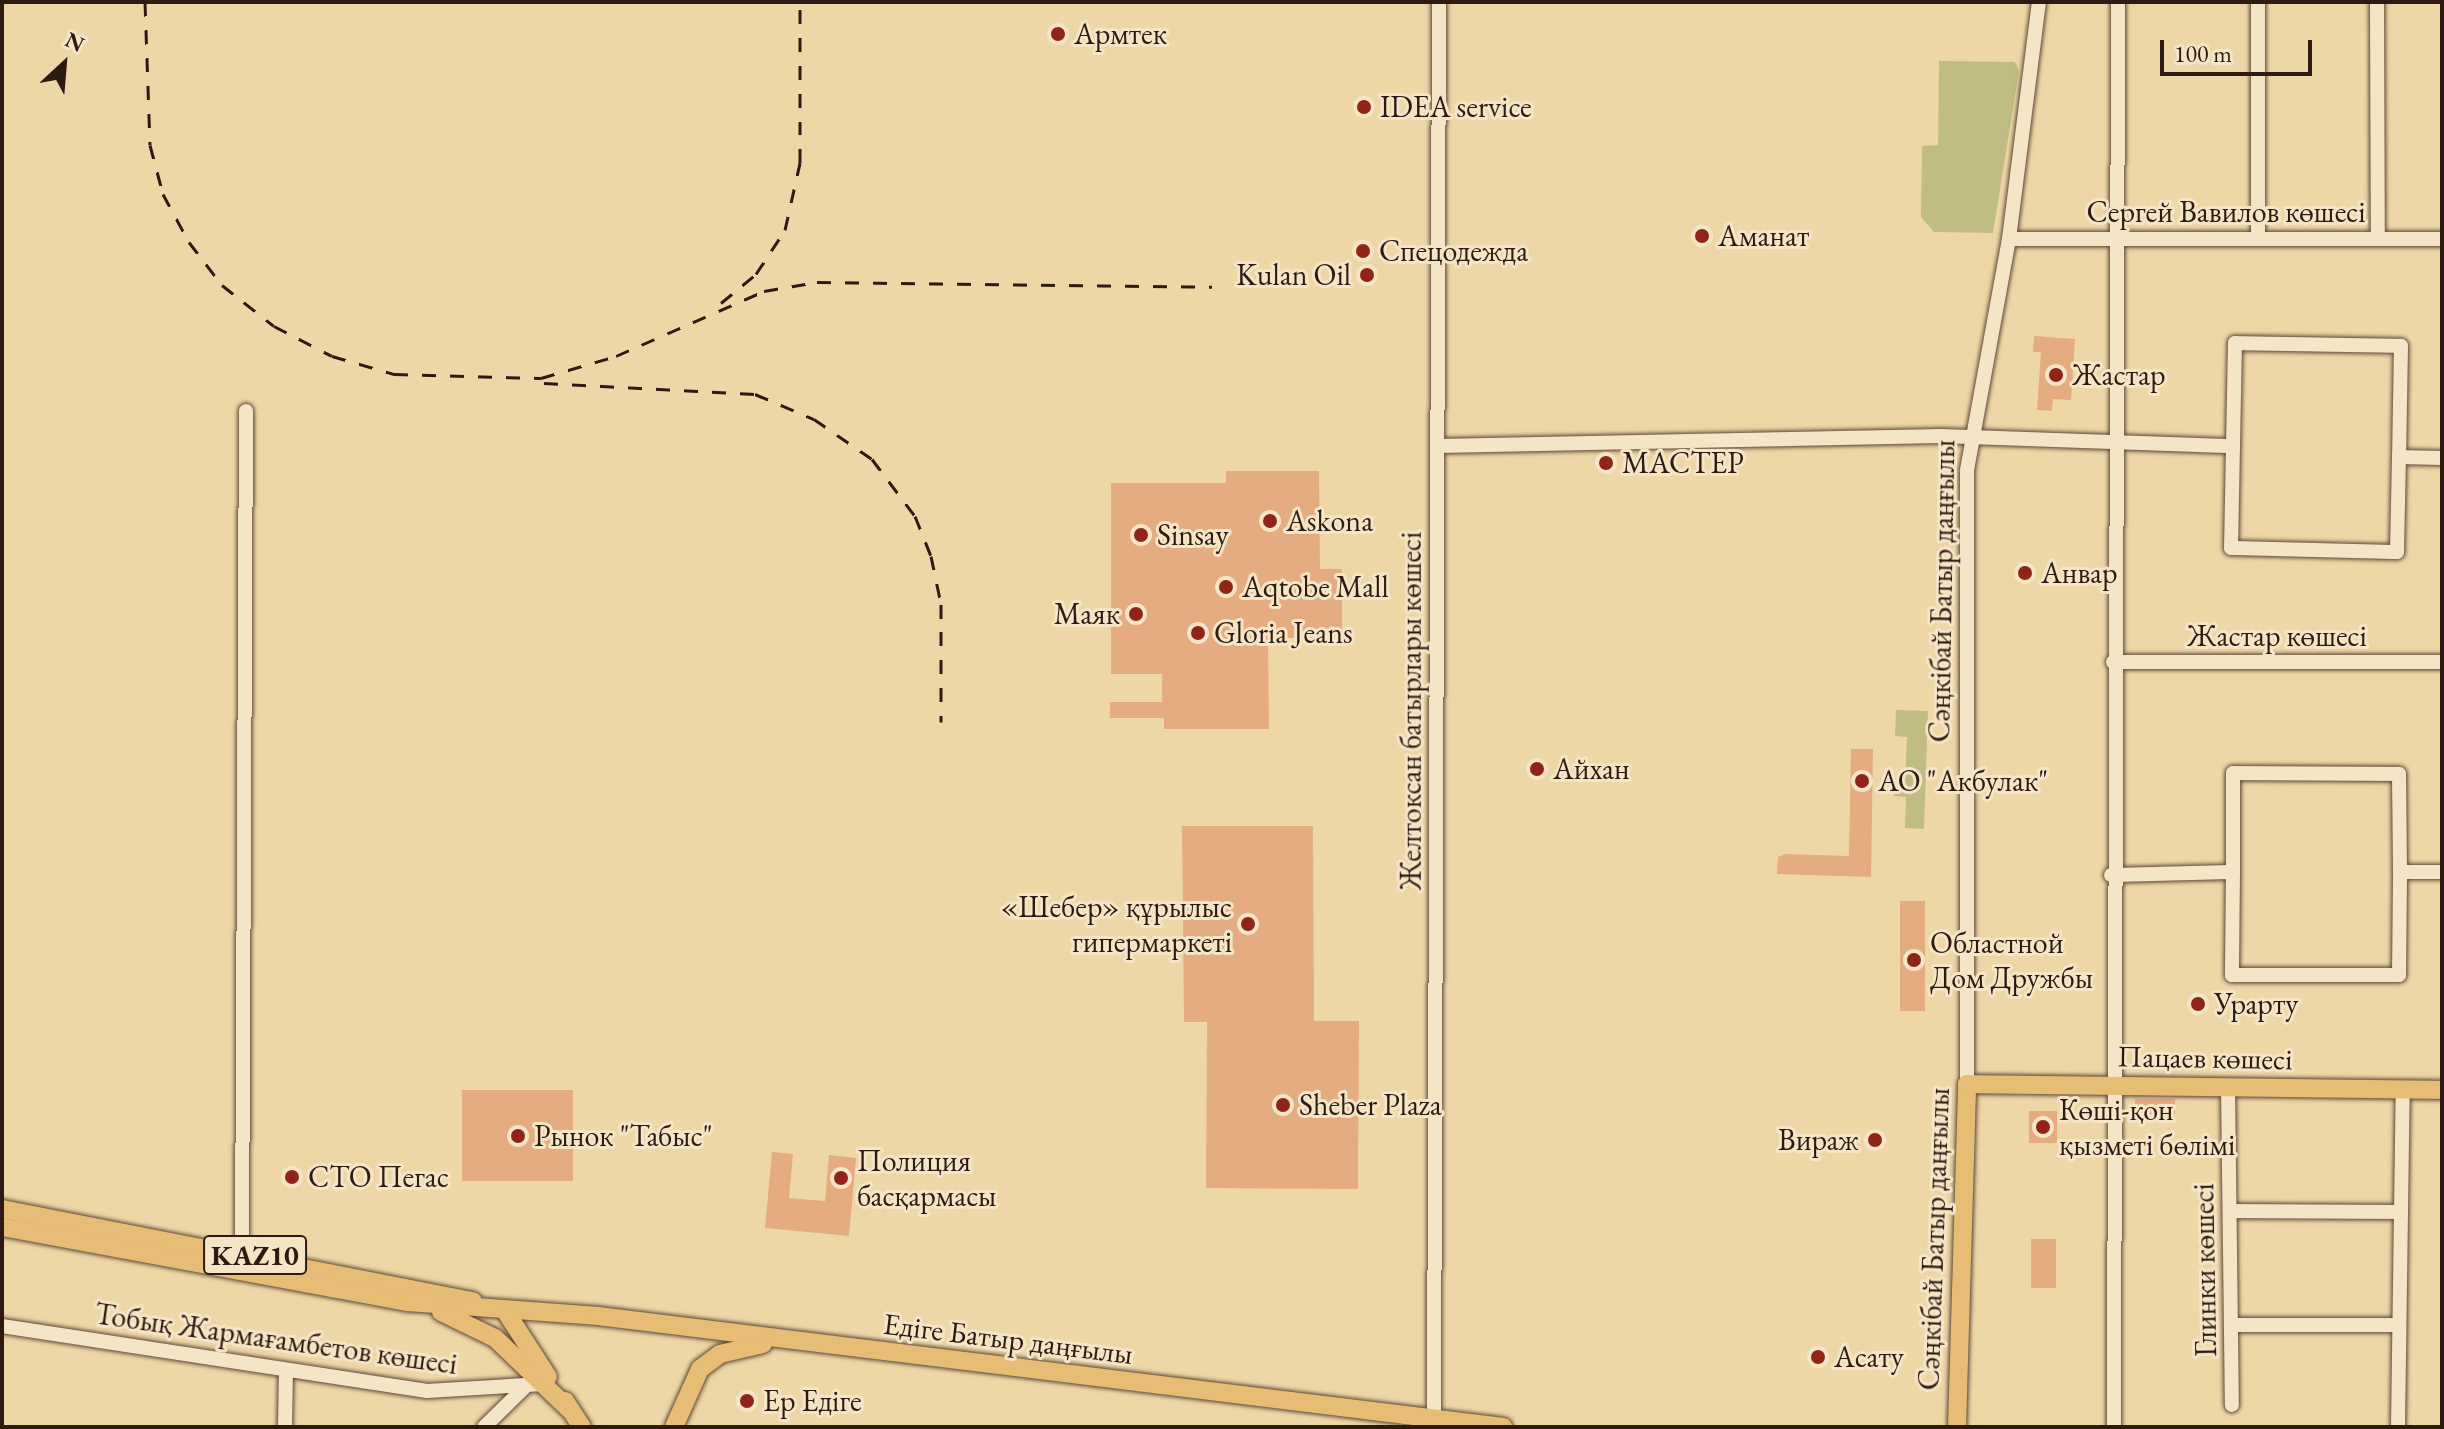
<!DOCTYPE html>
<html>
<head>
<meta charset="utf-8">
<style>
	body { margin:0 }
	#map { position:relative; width:2444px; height:1429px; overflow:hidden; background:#eed7a7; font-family:"EB Garamond",serif }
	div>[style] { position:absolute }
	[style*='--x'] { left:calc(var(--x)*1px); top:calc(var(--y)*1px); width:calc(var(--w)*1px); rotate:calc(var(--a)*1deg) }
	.green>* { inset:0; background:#bfbd83 }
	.building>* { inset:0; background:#e4ac80; transform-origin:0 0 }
	.roads { filter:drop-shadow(0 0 2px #5d4937) drop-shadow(0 0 2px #5d4937) }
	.minor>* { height:14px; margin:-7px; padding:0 7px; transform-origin:7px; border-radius:7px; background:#f4e5c6 }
	.major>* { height:18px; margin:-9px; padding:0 9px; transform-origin:9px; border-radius:9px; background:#e7bc74 }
	.rail>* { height:3px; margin-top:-1.5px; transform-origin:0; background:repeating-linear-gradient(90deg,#2d1a12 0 14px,transparent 0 28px) }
	.dots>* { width:22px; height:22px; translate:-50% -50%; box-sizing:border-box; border:4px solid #f4e5c6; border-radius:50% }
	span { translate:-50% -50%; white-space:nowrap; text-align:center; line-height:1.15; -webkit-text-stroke:6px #f4e5c6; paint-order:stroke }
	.shield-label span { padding:2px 6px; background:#f4e5c6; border:2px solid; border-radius:6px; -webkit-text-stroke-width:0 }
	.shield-label { font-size:28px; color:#2d1a12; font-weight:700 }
	.poi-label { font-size:30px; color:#2d1a12 }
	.left { translate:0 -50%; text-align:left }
	.right { translate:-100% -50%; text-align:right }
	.street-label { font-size:30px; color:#2d1a12 }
	.frame { position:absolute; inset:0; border:4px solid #2d1a12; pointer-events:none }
	.north { position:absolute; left:24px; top:24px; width:80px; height:80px; -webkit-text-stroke:6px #f4e5c6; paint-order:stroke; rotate:26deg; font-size:22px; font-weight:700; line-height:32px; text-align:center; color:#2d1a12 }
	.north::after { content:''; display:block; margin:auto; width:28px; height:36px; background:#2d1a12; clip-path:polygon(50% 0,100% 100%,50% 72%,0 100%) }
	.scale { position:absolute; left:2160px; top:40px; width:152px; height:36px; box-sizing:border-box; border:4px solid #2d1a12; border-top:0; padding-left:10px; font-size:24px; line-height:28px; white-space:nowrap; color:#2d1a12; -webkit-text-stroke:6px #f4e5c6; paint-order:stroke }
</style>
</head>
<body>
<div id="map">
	<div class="green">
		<div style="clip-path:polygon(1939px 61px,2015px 62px,2019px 71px,1993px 233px,1934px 232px,1921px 217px,1922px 146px,1938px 145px)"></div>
		<div style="clip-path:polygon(1896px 710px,1928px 711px,1924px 829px,1905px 828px,1906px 797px,1894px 796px,1895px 778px,1905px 778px,1907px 737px,1895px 736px)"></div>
	</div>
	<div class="building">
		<div style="clip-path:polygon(2034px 336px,2075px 339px,2071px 400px,2053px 399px,2052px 411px,2037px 410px,2041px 352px,2033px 352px)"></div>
		<div style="clip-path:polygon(1226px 471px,1319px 471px,1320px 569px,1342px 569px,1342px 638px,1268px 638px,1269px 729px,1164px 729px,1164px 718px,1110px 718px,1110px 702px,1162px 702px,1162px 674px,1111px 674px,1111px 483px,1226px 483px)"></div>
		<div style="clip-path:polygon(1851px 749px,1873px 749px,1871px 877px,1777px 874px,1778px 857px,1786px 854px,1849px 856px)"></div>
		<div style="clip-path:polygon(1182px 826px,1313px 826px,1314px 1021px,1359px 1021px,1358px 1189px,1206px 1188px,1207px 1022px,1184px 1022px)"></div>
		<div style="left:1900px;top:901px;width:25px;height:110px"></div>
		<div style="left:462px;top:1090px;width:111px;height:91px"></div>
		<div style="left:2135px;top:1099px;width:40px;height:15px"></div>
		<div style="left:2029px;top:1111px;width:28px;height:32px"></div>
		<div style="clip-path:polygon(772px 1152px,793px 1154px,789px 1198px,825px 1201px,829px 1155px,856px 1158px,849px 1236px,765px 1228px)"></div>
		<div style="left:2031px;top:1239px;width:25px;height:49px"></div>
	</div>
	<div class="roads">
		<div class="minor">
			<div style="--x:2377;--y:2;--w:236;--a:89.8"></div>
			<div style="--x:2258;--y:236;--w:234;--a:-90"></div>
			<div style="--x:2009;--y:239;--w:433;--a:0"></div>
			<div style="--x:1438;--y:446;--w:503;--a:-1.14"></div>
			<div style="--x:1941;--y:436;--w:292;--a:2"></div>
			<div style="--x:2233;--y:446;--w:103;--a:-88.9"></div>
			<div style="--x:2235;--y:343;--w:166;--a:1"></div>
			<div style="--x:2401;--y:346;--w:111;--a:91"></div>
			<div style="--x:2233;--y:446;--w:102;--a:91.1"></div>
			<div style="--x:2231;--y:548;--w:166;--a:1.4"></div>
			<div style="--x:2397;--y:552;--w:95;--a:-88.8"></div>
			<div style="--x:2399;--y:457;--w:43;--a:1.3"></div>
			<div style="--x:2113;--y:662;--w:329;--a:0"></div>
			<div style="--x:2233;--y:872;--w:103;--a:90.6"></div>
			<div style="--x:2232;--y:975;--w:167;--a:0"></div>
			<div style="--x:2399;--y:975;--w:103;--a:-89.4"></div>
			<div style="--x:2400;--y:872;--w:42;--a:0"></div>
			<div style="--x:2111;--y:875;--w:122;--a:-1.4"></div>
			<div style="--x:2233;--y:872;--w:99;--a:-90"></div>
			<div style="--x:2233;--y:773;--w:166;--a:0.3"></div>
			<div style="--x:2399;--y:774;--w:98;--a:89.4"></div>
			<div style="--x:1967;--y:1084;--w:614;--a:-90"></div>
			<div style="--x:1967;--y:470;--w:235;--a:-79.7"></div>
			<div style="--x:2009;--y:239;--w:239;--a:-82.8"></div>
			<div style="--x:2228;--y:1087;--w:318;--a:89.3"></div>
			<div style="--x:2230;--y:1211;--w:169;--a:0.3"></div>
			<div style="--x:242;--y:1253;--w:842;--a:-89.73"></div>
			<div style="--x:2231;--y:1325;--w:168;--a:0"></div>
			<div style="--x:2;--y:1326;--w:430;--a:8.7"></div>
			<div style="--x:427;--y:1391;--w:116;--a:-3.5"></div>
			<div style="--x:1434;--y:1419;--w:1417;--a:-89.8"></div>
			<div style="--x:285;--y:1427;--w:57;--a:-89"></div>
			<div style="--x:484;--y:1427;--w:57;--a:-44.3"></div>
			<div style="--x:2114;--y:1427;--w:1425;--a:-89.84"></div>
			<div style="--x:2398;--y:1427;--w:338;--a:-89.2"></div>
		</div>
		<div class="major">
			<div style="--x:2;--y:1209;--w:480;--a:11.1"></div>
			<div style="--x:2;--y:1227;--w:413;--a:10.5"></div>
			<div style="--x:408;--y:1302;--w:191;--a:4.2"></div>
			<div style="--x:598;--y:1316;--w:912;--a:6.99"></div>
			<div style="--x:441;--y:1312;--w:60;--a:25.7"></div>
			<div style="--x:495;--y:1338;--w:105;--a:43.8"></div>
			<div style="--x:506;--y:1312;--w:77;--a:57.1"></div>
			<div style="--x:565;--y:1401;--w:31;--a:57"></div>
			<div style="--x:674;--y:1427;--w:64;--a:-65.9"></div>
			<div style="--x:700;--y:1369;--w:25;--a:-37"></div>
			<div style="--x:720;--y:1354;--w:44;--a:-13.1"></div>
			<div style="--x:1957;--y:1427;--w:343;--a:-88.3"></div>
			<div style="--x:1967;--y:1084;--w:475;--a:0.7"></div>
		</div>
	</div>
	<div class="rail">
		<div style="--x:145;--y:2;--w:143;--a:88"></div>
		<div style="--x:150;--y:145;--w:51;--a:75.1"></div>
		<div style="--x:163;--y:194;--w:55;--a:61.6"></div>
		<div style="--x:189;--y:242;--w:54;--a:52.5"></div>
		<div style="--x:222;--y:285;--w:66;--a:38.3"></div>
		<div style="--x:274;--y:326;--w:65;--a:27.3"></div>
		<div style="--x:332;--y:356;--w:65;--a:16.2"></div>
		<div style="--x:394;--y:374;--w:147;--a:1.6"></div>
		<div style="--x:541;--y:378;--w:78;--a:-16.3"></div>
		<div style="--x:616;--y:356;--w:162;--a:-23.7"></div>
		<div style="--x:764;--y:291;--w:54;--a:-9.6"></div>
		<div style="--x:817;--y:282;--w:395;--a:0.7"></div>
		<div style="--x:721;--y:303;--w:45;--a:-39.6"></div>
		<div style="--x:756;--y:274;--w:53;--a:-56.6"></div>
		<div style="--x:785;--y:230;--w:69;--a:-77.4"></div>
		<div style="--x:800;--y:163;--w:161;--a:-90"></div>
		<div style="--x:544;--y:383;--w:211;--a:3"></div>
		<div style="--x:755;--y:394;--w:64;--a:23"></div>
		<div style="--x:814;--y:419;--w:70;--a:34.6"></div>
		<div style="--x:872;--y:459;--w:71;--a:53"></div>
		<div style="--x:915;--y:516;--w:43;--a:68.2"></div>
		<div style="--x:931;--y:556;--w:49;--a:78.2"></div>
		<div style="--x:941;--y:604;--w:118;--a:90"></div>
	</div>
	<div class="dots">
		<div style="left:1058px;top:34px;background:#8f2418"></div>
		<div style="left:1364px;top:107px;background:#8f2418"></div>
		<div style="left:1702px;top:236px;background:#8f2418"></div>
		<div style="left:1363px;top:251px;background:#8f2418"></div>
		<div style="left:1367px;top:275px;background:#8f2418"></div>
		<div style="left:2056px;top:375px;background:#8f2418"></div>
		<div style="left:1606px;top:463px;background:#8f2418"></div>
		<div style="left:1270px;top:521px;background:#8f2418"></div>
		<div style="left:1141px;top:535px;background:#8f2418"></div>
		<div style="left:2025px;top:573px;background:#8f2418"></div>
		<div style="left:1226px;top:587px;background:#8f2418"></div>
		<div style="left:1136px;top:614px;background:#8f2418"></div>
		<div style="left:1198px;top:633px;background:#8f2418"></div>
		<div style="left:1537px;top:769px;background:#8f2418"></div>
		<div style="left:1862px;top:781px;background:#8f2418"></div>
		<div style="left:1248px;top:924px;background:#8f2418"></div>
		<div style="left:1914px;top:960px;background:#8f2418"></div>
		<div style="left:2198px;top:1004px;background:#8f2418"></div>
		<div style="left:1283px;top:1105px;background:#8f2418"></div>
		<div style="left:2043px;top:1127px;background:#8f2418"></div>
		<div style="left:518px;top:1136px;background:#8f2418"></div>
		<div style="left:1875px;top:1140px;background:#8f2418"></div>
		<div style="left:292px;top:1177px;background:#8f2418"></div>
		<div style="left:841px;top:1178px;background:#8f2418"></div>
		<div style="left:1818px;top:1357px;background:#8f2418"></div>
		<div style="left:747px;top:1401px;background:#8f2418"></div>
	</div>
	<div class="shield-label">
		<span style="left:255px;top:1255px">KAZ10</span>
	</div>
	<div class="poi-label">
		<span class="left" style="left:1074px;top:34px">Армтек</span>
		<span class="left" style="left:1380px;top:107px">IDEA service</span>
		<span class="left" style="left:1718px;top:236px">Аманат</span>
		<span class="left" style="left:1379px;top:251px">Спецодежда</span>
		<span class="right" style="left:1351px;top:275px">Kulan Oil</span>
		<span class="left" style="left:2072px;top:375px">Жастар</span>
		<span class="left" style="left:1622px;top:463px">МАСТЕР</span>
		<span class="left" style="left:1286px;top:521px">Askona</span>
		<span class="left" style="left:1157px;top:535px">Sinsay</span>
		<span class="left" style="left:2041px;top:573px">Анвар</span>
		<span class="left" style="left:1242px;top:587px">Aqtobe Mall</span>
		<span class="right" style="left:1120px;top:614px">Маяк</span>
		<span class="left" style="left:1214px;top:633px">Gloria Jeans</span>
		<span class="left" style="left:1553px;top:769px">Айхан</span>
		<span class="left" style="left:1878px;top:781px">АО "Акбулак"</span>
		<span class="right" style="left:1232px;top:924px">«Шебер» құрылыс<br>гипермаркеті</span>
		<span class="left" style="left:1930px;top:960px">Областной<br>Дом Дружбы</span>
		<span class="left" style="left:2214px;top:1004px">Урарту</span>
		<span class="left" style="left:1299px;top:1105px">Sheber Plaza</span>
		<span class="left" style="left:2059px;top:1127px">Көші-қон<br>қызметі бөлімі</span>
		<span class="left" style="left:534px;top:1136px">Рынок "Табыс"</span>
		<span class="right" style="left:1859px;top:1140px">Вираж</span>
		<span class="left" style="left:857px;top:1178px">Полиция<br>басқармасы</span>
		<span class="left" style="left:308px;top:1177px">СТО Пегас</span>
		<span class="left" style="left:1834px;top:1357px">Асату</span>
		<span class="left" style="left:763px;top:1401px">Ер Едіге</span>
	</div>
	<div class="street-label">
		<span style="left:2226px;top:212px">Сергей Вавилов көшесі</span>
		<span style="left:1942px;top:591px;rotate:-89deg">Сәңкібай Батыр даңғылы</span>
		<span style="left:2277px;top:636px">Жастар көшесі</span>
		<span style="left:1411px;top:711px;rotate:-90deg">Желтоксан батырлары көшесі</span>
		<span style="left:2205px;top:1058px;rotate:1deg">Пацаев көшесі</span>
		<span style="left:1934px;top:1239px;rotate:-88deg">Сәңкібай Батыр даңғылы</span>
		<span style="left:2205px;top:1270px;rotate:-91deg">Глинки көшесі</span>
		<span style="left:276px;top:1339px;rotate:8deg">Тобық Жармағамбетов көшесі</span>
		<span style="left:1008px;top:1339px;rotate:7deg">Едіге Батыр даңғылы</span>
	</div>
	<div class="frame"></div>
	<div class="north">N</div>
	<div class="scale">100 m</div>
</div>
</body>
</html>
